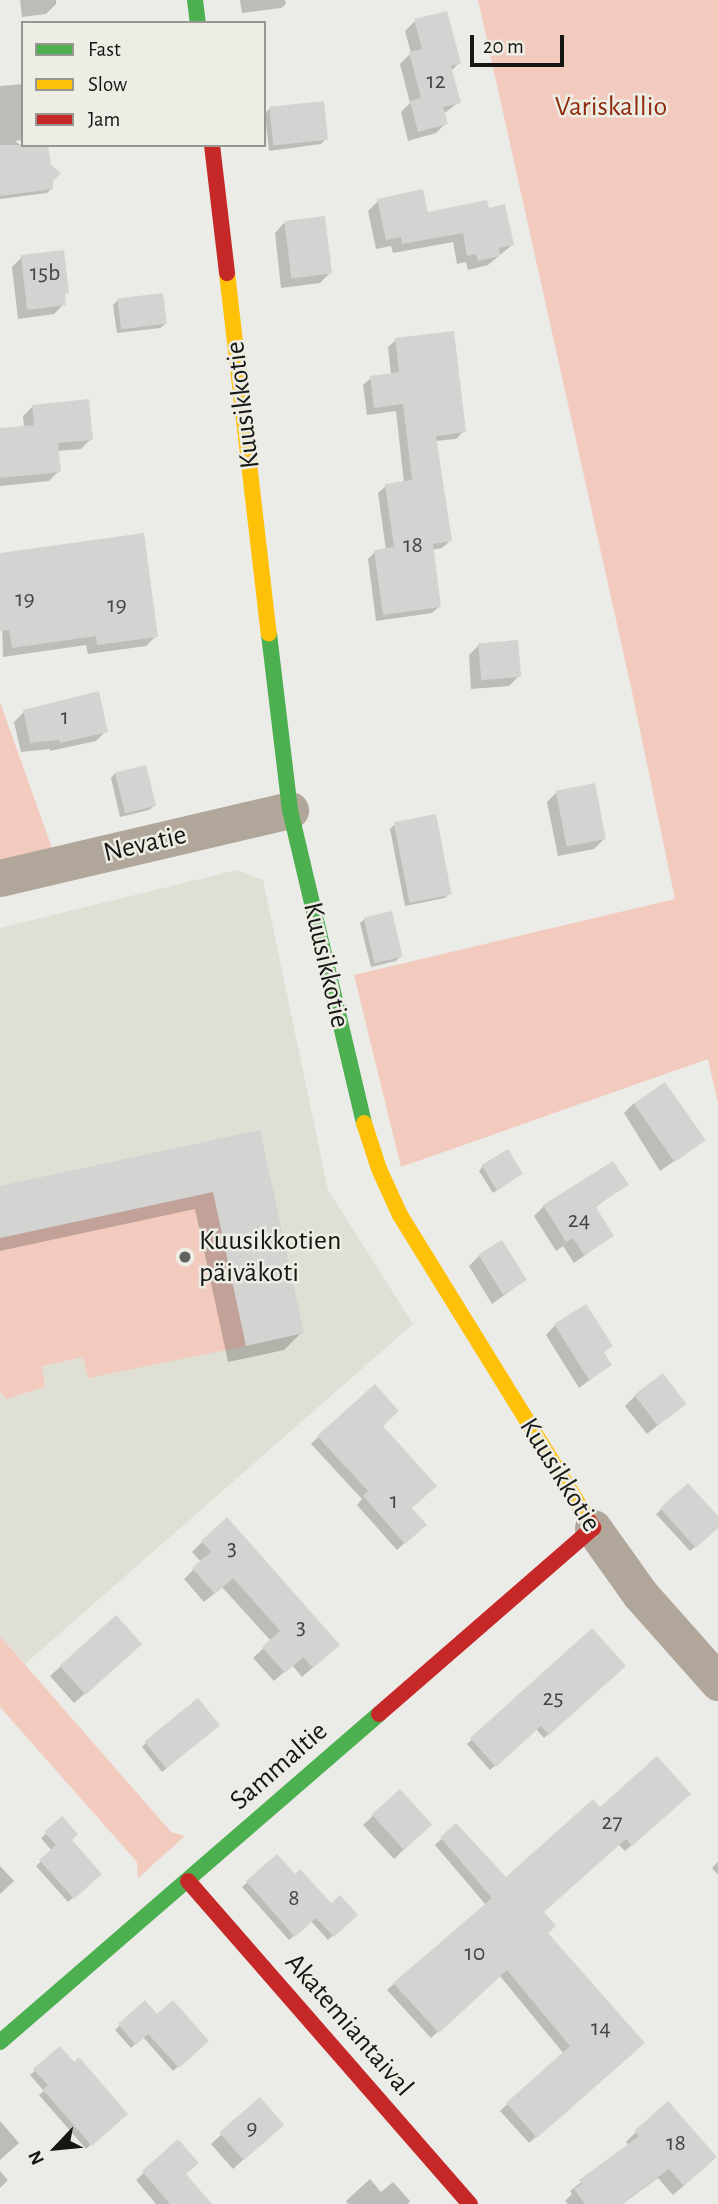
<!DOCTYPE html>
<html>
<head>
<meta charset="utf-8">
<style>
	body { margin:0 }
	#map { position:relative; width:718px; height:2204px; overflow:hidden; background:#ebebe7; font-family:"Alegreya Sans",sans-serif }
	div>[style] { position:absolute }
	[style*='--x'] { left:calc(var(--x)*1px); top:calc(var(--y)*1px); width:calc(var(--w)*1px); rotate:calc(var(--a)*1deg) }
	.built>* { inset:0; background:#dfdfd5 }
	.green>* { inset:0; background:#f3cbbe }
	.shadow>* { inset:0; background:#0003 }
	.building>* { inset:0; background:#d3d4d2; transform-origin:0 0 }
	.street>* { height:37px; margin:-18.5px; padding:0 18.5px; transform-origin:18.5px; border-radius:18.5px; background:#b0a79a }
	.fast>* { height:16px; margin:-8px; padding:0 8px; transform-origin:8px; border-radius:8px; background:#4caf50 }
	.slow>* { height:16px; margin:-8px; padding:0 8px; transform-origin:8px; border-radius:8px; background:#ffc107 }
	.jam>* { height:16px; margin:-8px; padding:0 8px; transform-origin:8px; border-radius:8px; background:#c62828 }
	.dots>* { width:19px; height:19px; translate:-50% -50%; box-sizing:border-box; border:4px solid #edede5; border-radius:50% }
	span { translate:-50% -50%; white-space:nowrap; text-align:center; line-height:1.15; -webkit-text-stroke:5px #edede5; paint-order:stroke }
	.number-label { font-size:24px; color:#454643 }
	.number-label span { -webkit-text-stroke-width:0 }
	.park-label { font-size:28px; color:#8f2c0d }
	.street-label { font-size:28px; color:#161613 }
	.poi-label { font-size:28px; color:#161613 }
	.left { translate:0 -50%; text-align:left }
	.legend { position:absolute; left:21px; top:21px; width:245px; height:126px; box-sizing:border-box; background:#edede5; border:2px solid #979791; margin:0; padding:9px 12px; list-style:none; font-size:21px; color:#161613 }
	.legend li { display:flex; align-items:center; gap:14px; height:35px }
	.legend b { width:35px; border:2px solid #979791 }
	.north { position:absolute; left:21px; top:2113px; width:70px; height:70px; -webkit-text-stroke:5px #edede5; paint-order:stroke; rotate:244deg; font-size:19px; font-weight:700; line-height:28px; text-align:center; color:#161613 }
	.north::after { content:''; display:block; margin:auto; width:24px; height:32px; background:#161613; clip-path:polygon(50% 0,100% 100%,50% 72%,0 100%) }
	.scale { position:absolute; left:470px; top:35px; width:94px; height:32px; box-sizing:border-box; border:4px solid #161613; border-top:0; padding-left:9px; font-size:21px; line-height:24px; white-space:nowrap; color:#161613; -webkit-text-stroke:5px #edede5; paint-order:stroke }
</style>
</head>
<body>
<div id="map">
	<div class="built">
		<div style="clip-path:polygon(237px 870px,263px 880px,328px 1190px,413px 1324px,25px 1664px,0 1636px,0 928px)"></div>
	</div>
	<div class="green">
		<div style="clip-path:polygon(478px 0,718px 0,718px 1104px,708px 1059px,401px 1167px,354px 975px,675px 899px,631px 687px)"></div>
		<div style="clip-path:polygon(0 702px,53px 851px,0 861px)"></div>
		<div style="clip-path:polygon(213px 1192px,246px 1346px,88px 1378px,83px 1357px,42px 1366px,45px 1387px,6px 1399px,0 1391px,0 1238px)"></div>
		<div style="clip-path:polygon(0 1636px,171px 1832px,185px 1836px,138px 1878px,137px 1862px,0 1707px)"></div>
	</div>
	<div class="shadow">
		<div style="clip-path:polygon(20px 0,56px 0,56px 4px,46px 14px,22px 17px)"></div>
		<div style="clip-path:polygon(240px 0,285px 0,286px 4px,281px 8px,242px 13px)"></div>
		<div style="clip-path:polygon(415px 21px,459px 63px,451px 71px,459px 102px,443px 114px,446px 123px,436px 133px,408px 141px,401px 112px,410px 103px,400px 64px,411px 53px,405px 31px)"></div>
		<div style="clip-path:polygon(23px 84px,23px 140px,15px 141px,59px 173px,51px 181px,52px 188px,47px 193px,0 199px,0 86px)"></div>
		<div style="clip-path:polygon(269px 109px,326px 139px,321px 144px,269px 151px,265px 114px)"></div>
		<div style="clip-path:polygon(378px 201px,427px 214px,487px 210px,512px 245px,488px 265px,468px 270px,466px 262px,457px 264px,453px 242px,393px 253px,391px 246px,376px 249px,368px 211px)"></div>
		<div style="clip-path:polygon(284px 223px,330px 273px,320px 283px,281px 288px,275px 233px)"></div>
		<div style="clip-path:polygon(22px 257px,67px 292px,63px 296px,64px 304px,54px 314px,18px 319px,12px 267px)"></div>
		<div style="clip-path:polygon(118px 300px,165px 324px,160px 328px,117px 333px,113px 305px)"></div>
		<div style="clip-path:polygon(396px 340px,464px 431px,456px 439px,435px 441px,450px 541px,442px 548px,432px 550px,440px 606px,432px 613px,376px 621px,368px 559px,375px 552px,386px 550px,378px 493px,386px 486px,404px 483px,396px 411px,367px 415px,363px 385px,371px 378px,391px 375px,388px 347px)"></div>
		<div style="clip-path:polygon(33px 406px,91px 439px,81px 449px,57px 451px,59px 471px,49px 481px,0 486px,0 430px,24px 427px,23px 416px)"></div>
		<div style="clip-path:polygon(0 556px,156px 636px,146px 646px,88px 654px,86px 645px,3px 657px)"></div>
		<div style="clip-path:polygon(479px 645px,519px 676px,509px 686px,471px 689px,469px 655px)"></div>
		<div style="clip-path:polygon(24px 712px,106px 731px,96px 741px,50px 751px,50px 749px,21px 752px,14px 722px)"></div>
		<div style="clip-path:polygon(115px 773px,154px 806px,149px 810px,120px 817px,111px 778px)"></div>
		<div style="clip-path:polygon(557px 792px,604px 839px,594px 849px,558px 856px,547px 802px)"></div>
		<div style="clip-path:polygon(394px 825px,450px 893px,445px 898px,405px 906px,390px 829px)"></div>
		<div style="clip-path:polygon(365px 919px,401px 956px,396px 961px,371px 967px,360px 923px)"></div>
		<div style="clip-path:polygon(634px 1103px,704px 1140px,660px 1171px,624px 1113px)"></div>
		<div style="clip-path:polygon(258px 1132px,302px 1332px,284px 1350px,228px 1362px,195px 1209px,0 1251px,0 1187px)"></div>
		<div style="clip-path:polygon(483px 1166px,521px 1174px,493px 1193px,479px 1171px)"></div>
		<div style="clip-path:polygon(626px 1185px,594px 1208px,612px 1236px,574px 1263px,563px 1246px,556px 1251px,534px 1216px,544px 1206px)"></div>
		<div style="clip-path:polygon(479px 1256px,525px 1280px,492px 1304px,469px 1266px)"></div>
		<div style="clip-path:polygon(555px 1325px,610px 1346px,603px 1353px,610px 1365px,579px 1388px,546px 1335px)"></div>
		<div style="clip-path:polygon(635px 1396px,684px 1404px,647px 1434px,625px 1406px)"></div>
		<div style="clip-path:polygon(381px 1426px,417px 1532px,397px 1550px,357px 1505px,362px 1499px,311px 1444px,318px 1437px)"></div>
		<div style="clip-path:polygon(688px 1485px,718px 1518px,718px 1526px,690px 1551px,656px 1514px)"></div>
		<div style="clip-path:polygon(202px 1542px,328px 1654px,302px 1677px,292px 1665px,274px 1681px,253px 1658px,271px 1641px,222px 1587px,204px 1602px,184px 1579px,201px 1562px,192px 1552px)"></div>
		<div style="clip-path:polygon(116px 1617px,130px 1654px,74px 1703px,50px 1676px)"></div>
		<div style="clip-path:polygon(592px 1631px,624px 1666px,544px 1738px,536px 1729px,490px 1770px,467px 1744px)"></div>
		<div style="clip-path:polygon(213px 1730px,162px 1772px,142px 1747px,146px 1743px)"></div>
		<div style="clip-path:polygon(400px 1791px,420px 1834px,394px 1859px,363px 1825px)"></div>
		<div style="clip-path:polygon(682px 1800px,625px 1851px,618px 1844px,542px 1912px,546px 1933px,637px 2049px,529px 2143px,500px 2111px,564px 2054px,500px 1976px,431px 2038px,387px 1990px,486px 1905px,435px 1845px,456px 1825px,506px 1879px,600px 1809px)"></div>
		<div style="clip-path:polygon(62px 1819px,70px 1840px,100px 1874px,68px 1902px,36px 1866px,52px 1851px,41px 1838px)"></div>
		<div style="clip-path:polygon(277px 1856px,295px 1876px,331px 1905px,356px 1915px,328px 1940px,311px 1921px,289px 1940px,242px 1887px)"></div>
		<div style="clip-path:polygon(718px 1862px,718px 1875px,712px 1868px)"></div>
		<div style="clip-path:polygon(0 1866px,14px 1881px,0 1894px)"></div>
		<div style="clip-path:polygon(145px 2003px,157px 2016px,207px 2041px,173px 2071px,143px 2037px,131px 2048px,115px 2030px)"></div>
		<div style="clip-path:polygon(60px 2048px,126px 2113px,86px 2149px,39px 2095px,44px 2091px,30px 2075px)"></div>
		<div style="clip-path:polygon(260px 2100px,272px 2134px,233px 2169px,211px 2144px)"></div>
		<div style="clip-path:polygon(0 2121px,19px 2143px,0 2160px)"></div>
		<div style="clip-path:polygon(636px 2132px,705px 2167px,673px 2195px,658px 2178px,622px 2204px,568px 2204px,565px 2201px,572px 2194px,570px 2191px,629px 2145px,626px 2142px)"></div>
		<div style="clip-path:polygon(178px 2142px,184px 2174px,210px 2204px,156px 2204px,136px 2180px)"></div>
		<div style="clip-path:polygon(0 2171px,8px 2180px,0 2188px)"></div>
		<div style="clip-path:polygon(370px 2179px,381px 2192px,393px 2182px,410px 2201px,408px 2204px,348px 2204px,346px 2201px)"></div>
	</div>
	<div class="building">
		<div style="clip-path:polygon(447px 11px,461px 63px,451px 66px,461px 103px,443px 107px,448px 124px,418px 132px,410px 101px,421px 98px,409px 52px,422px 49px,414px 19px)"></div>
		<div style="left:324px;top:101px;width:39px;height:55px;rotate:84deg"></div>
		<div style="clip-path:polygon(0 145px,48px 145px,51px 165px,61px 173px,53px 181px,53px 189px,0 196px)"></div>
		<div style="clip-path:polygon(423px 189px,428px 212px,487px 200px,489px 208px,505px 204px,514px 245px,499px 248px,500px 256px,478px 261px,476px 254px,467px 256px,463px 233px,402px 244px,401px 237px,386px 240px,377px 199px)"></div>
		<div style="left:325px;top:216px;width:58px;height:41px;rotate:83deg"></div>
		<div style="clip-path:polygon(64px 250px,69px 293px,65px 294px,66px 305px,27px 310px,21px 255px)"></div>
		<div style="left:163px;top:293px;width:31px;height:46px;rotate:83deg"></div>
		<div style="clip-path:polygon(454px 331px,466px 432px,436px 436px,452px 541px,433px 544px,441px 607px,383px 615px,374px 550px,394px 547px,385px 484px,412px 480px,403px 404px,374px 408px,370px 376px,399px 372px,395px 338px)"></div>
		<div style="clip-path:polygon(89px 399px,93px 440px,58px 443px,61px 472px,0 478px,0 428px,34px 425px,32px 405px)"></div>
		<div style="clip-path:polygon(144px 533px,158px 637px,97px 645px,96px 636px,12px 648px,9px 630px,0 631px,0 553px)"></div>
		<div style="left:518px;top:640px;width:37px;height:40px;rotate:85deg"></div>
		<div style="clip-path:polygon(99px 691px,108px 732px,60px 743px,59px 740px,30px 743px,23px 710px)"></div>
		<div style="left:146px;top:765px;width:42px;height:32px;rotate:76deg"></div>
		<div style="left:595px;top:783px;width:57px;height:40px;rotate:79deg"></div>
		<div style="left:436px;top:814px;width:82px;height:43px;rotate:79deg"></div>
		<div style="left:392px;top:911px;width:47px;height:29px;rotate:77deg"></div>
		<div style="left:665px;top:1082px;width:71px;height:38px;rotate:55deg"></div>
		<div style="clip-path:polygon(260px 1130px,304px 1333px,246px 1346px,213px 1192px,0 1238px,0 1186px)"></div>
		<div style="left:508px;top:1149px;width:29px;height:31px;rotate:59deg"></div>
		<div style="clip-path:polygon(613px 1161px,629px 1185px,595px 1206px,614px 1236px,584px 1255px,573px 1238px,566px 1242px,543px 1205px)"></div>
		<div style="left:502px;top:1240px;width:47px;height:28px;rotate:58deg"></div>
		<div style="clip-path:polygon(586px 1304px,613px 1346px,604px 1352px,612px 1365px,589px 1380px,554px 1324px)"></div>
		<div style="left:663px;top:1373px;width:39px;height:36px;rotate:53deg"></div>
		<div style="clip-path:polygon(375px 1384px,399px 1411px,383px 1426px,437px 1486px,412px 1508px,427px 1525px,405px 1544px,363px 1496px,368px 1491px,317px 1436px)"></div>
		<div style="clip-path:polygon(688px 1483px,718px 1516px,718px 1528px,696px 1548px,660px 1508px)"></div>
		<div style="clip-path:polygon(227px 1517px,340px 1645px,313px 1668px,303px 1657px,285px 1673px,262px 1647px,280px 1631px,233px 1578px,215px 1594px,192px 1568px,211px 1552px,201px 1541px)"></div>
		<div style="left:116px;top:1615px;width:39px;height:76px;rotate:48deg"></div>
		<div style="clip-path:polygon(592px 1628px,626px 1666px,549px 1735px,541px 1726px,496px 1767px,470px 1738px)"></div>
		<div style="left:198px;top:1698px;width:35px;height:69px;rotate:51deg"></div>
		<div style="clip-path:polygon(657px 1756px,691px 1794px,632px 1846px,626px 1839px,544px 1912px,556px 1926px,548px 1933px,645px 2043px,537px 2138px,506px 2103px,570px 2046px,507px 1970px,439px 2033px,393px 1983px,492px 1898px,440px 1837px,456px 1823px,506px 1877px,593px 1799px,600px 1807px)"></div>
		<div style="left:400px;top:1789px;width:48px;height:38px;rotate:48deg"></div>
		<div style="clip-path:polygon(62px 1816px,78px 1834px,72px 1840px,102px 1874px,74px 1899px,39px 1860px,56px 1845px,44px 1832px)"></div>
		<div style="clip-path:polygon(277px 1854px,295px 1874px,300px 1869px,331px 1903px,340px 1895px,358px 1915px,334px 1937px,316px 1918px,295px 1937px,246px 1881px)"></div>
		<div style="clip-path:polygon(145px 2000px,157px 2014px,173px 2000px,209px 2041px,179px 2068px,148px 2034px,136px 2045px,118px 2024px)"></div>
		<div style="clip-path:polygon(60px 2046px,74px 2062px,79px 2057px,128px 2114px,92px 2146px,43px 2090px,48px 2085px,33px 2069px)"></div>
		<div style="left:260px;top:2097px;width:37px;height:54px;rotate:49deg"></div>
		<div style="clip-path:polygon(668px 2101px,717px 2157px,684px 2186px,669px 2169px,621px 2204px,585px 2204px,574px 2189px,582px 2184px,579px 2180px,639px 2136px,634px 2131px)"></div>
		<div style="clip-path:polygon(178px 2139px,199px 2163px,186px 2174px,212px 2204px,170px 2204px,142px 2171px)"></div>
	</div>
	<div class="street">
		<div style="--x:0;--y:878;--w:298;--a:-13.2"></div>
		<div style="--x:593;--y:1528;--w:81;--a:54.5"></div>
		<div style="--x:640;--y:1594;--w:118;--a:48.4"></div>
	</div>
	<div class="fast">
		<div style="--x:195;--y:0;--w:23;--a:83"></div>
		<div style="--x:269;--y:634;--w:177;--a:83.2"></div>
		<div style="--x:290;--y:810;--w:322;--a:76.7"></div>
		<div style="--x:0;--y:2042;--w:501;--a:-40.87"></div>
	</div>
	<div class="slow">
		<div style="--x:227;--y:273;--w:363;--a:83.4"></div>
		<div style="--x:364;--y:1123;--w:48;--a:71.9"></div>
		<div style="--x:379;--y:1169;--w:51;--a:65.5"></div>
		<div style="--x:400;--y:1215;--w:360;--a:58.3"></div>
	</div>
	<div class="jam">
		<div style="--x:212;--y:145;--w:129;--a:83.3"></div>
		<div style="--x:379;--y:1714;--w:284;--a:-41"></div>
		<div style="--x:593;--y:1528;--w:8;--a:-120"></div>
		<div style="--x:188;--y:1881;--w:429;--a:48.9"></div>
	</div>
	<div class="dots">
		<div style="left:185px;top:1257px;background:#61615d"></div>
	</div>
	<div class="number-label">
		<span style="left:436px;top:82px">12</span>
		<span style="left:45px;top:274px">15b</span>
		<span style="left:413px;top:546px">18</span>
		<span style="left:25px;top:600px">19</span>
		<span style="left:117px;top:606px">19</span>
		<span style="left:65px;top:718px">1</span>
		<span style="left:579px;top:1221px">24</span>
		<span style="left:394px;top:1502px">1</span>
		<span style="left:232px;top:1549px">3</span>
		<span style="left:301px;top:1628px">3</span>
		<span style="left:553px;top:1699px">25</span>
		<span style="left:612px;top:1823px">27</span>
		<span style="left:294px;top:1899px">8</span>
		<span style="left:475px;top:1954px">10</span>
		<span style="left:601px;top:2029px">14</span>
		<span style="left:252px;top:2129px">9</span>
		<span style="left:676px;top:2144px">18</span>
	</div>
	<div class="park-label">
		<span style="left:611px;top:107px">Variskallio</span>
	</div>
	<div class="street-label">
		<span style="left:243px;top:405px;rotate:-97deg">Kuusikkotie</span>
		<span style="left:145px;top:844px;rotate:-13deg">Nevatie</span>
		<span style="left:326px;top:965px;rotate:77deg">Kuusikkotie</span>
		<span style="left:560px;top:1475px;rotate:58deg">Kuusikkotie</span>
		<span style="left:279px;top:1766px;rotate:-41deg">Sammaltie</span>
		<span style="left:349px;top:2025px;rotate:49deg">Akatemiantaival</span>
	</div>
	<div class="poi-label">
		<span class="left" style="left:199px;top:1257px">Kuusikkotien<br>päiväkoti</span>
	</div>
	<ul class="legend">
	<li><b style="height:9px;background:#4caf50"></b>Fast</li>
	<li><b style="height:9px;background:#ffc107"></b>Slow</li>
	<li><b style="height:9px;background:#c62828"></b>Jam</li>
	</ul>
	<div class="north">N</div>
	<div class="scale">20 m</div>
</div>
</body>
</html>
